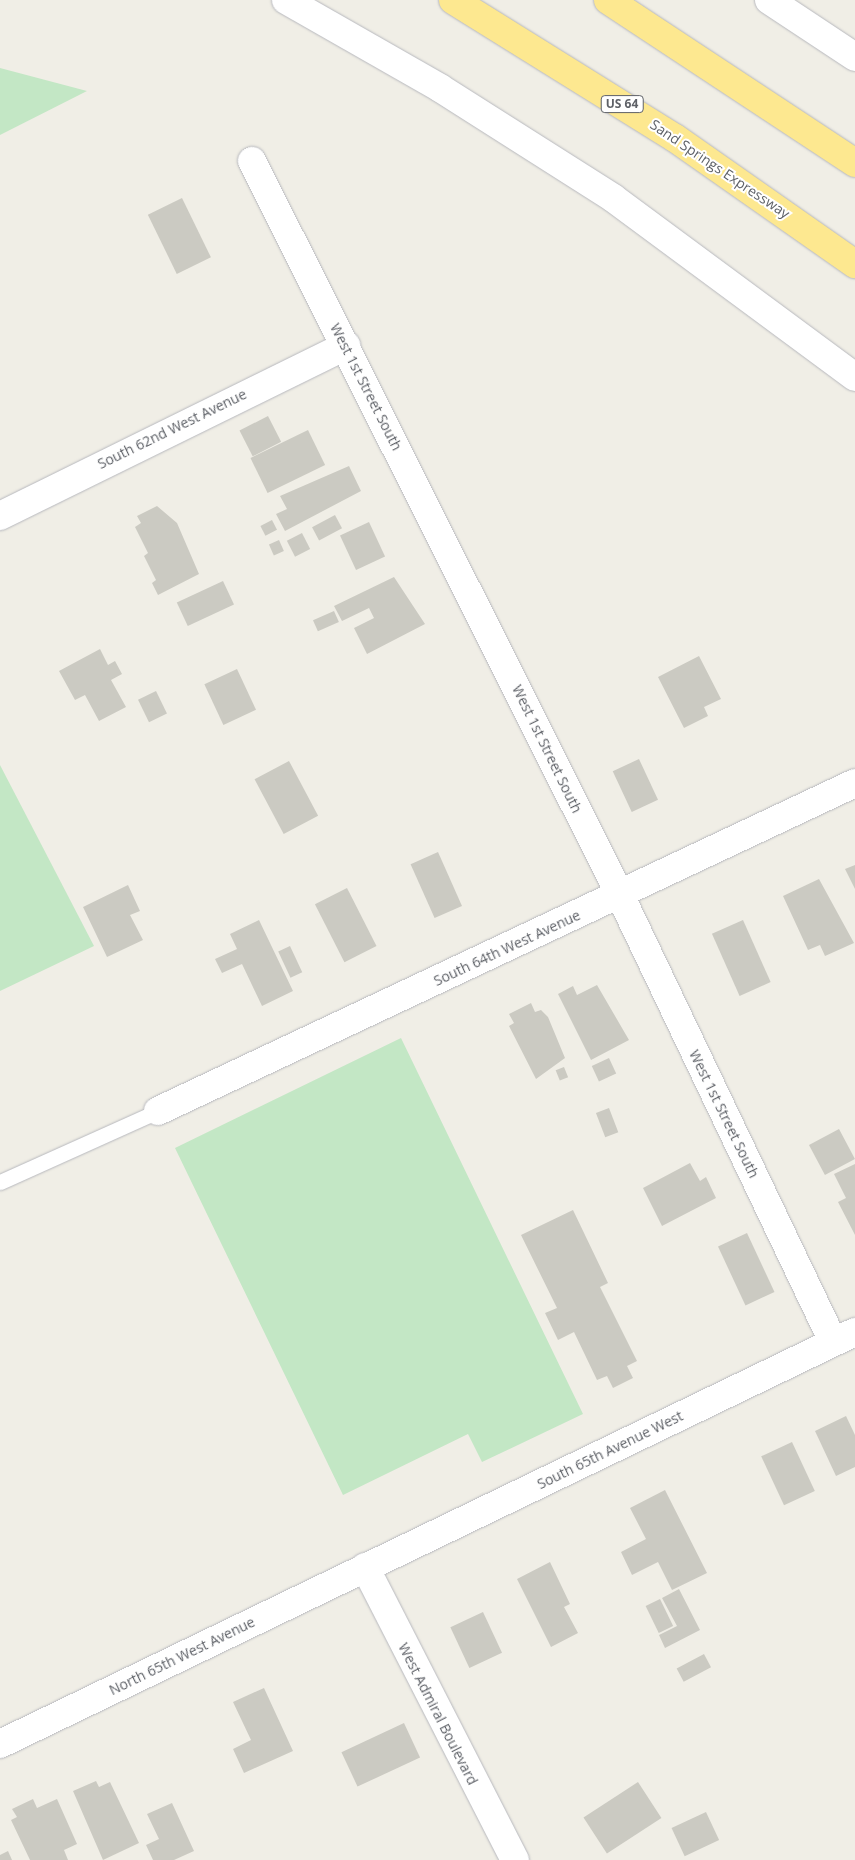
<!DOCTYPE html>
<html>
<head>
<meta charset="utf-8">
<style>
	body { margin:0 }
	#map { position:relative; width:855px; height:1860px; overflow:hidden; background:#f0eee6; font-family:"Open Sans",sans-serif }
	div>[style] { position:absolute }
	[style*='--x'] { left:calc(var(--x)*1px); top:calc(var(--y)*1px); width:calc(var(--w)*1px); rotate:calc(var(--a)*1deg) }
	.green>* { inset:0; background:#c3e7c5 }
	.building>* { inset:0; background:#cbcac2; transform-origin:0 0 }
	.roads { filter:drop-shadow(0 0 1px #b7b8bd) drop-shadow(0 0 1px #b7b8bd) }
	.lane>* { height:15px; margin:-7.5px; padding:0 7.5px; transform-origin:7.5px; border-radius:7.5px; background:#fff }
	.street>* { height:28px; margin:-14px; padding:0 14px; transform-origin:14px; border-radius:14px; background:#fff }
	.secondary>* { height:28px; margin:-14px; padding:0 14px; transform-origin:14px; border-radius:14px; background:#fff }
	.highway>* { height:28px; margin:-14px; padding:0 14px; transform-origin:14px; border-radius:14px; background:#fde890 }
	span { translate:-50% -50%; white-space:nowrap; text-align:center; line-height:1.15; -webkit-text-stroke:4px #fff; paint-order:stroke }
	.shield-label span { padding:1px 4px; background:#fff; border:1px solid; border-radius:4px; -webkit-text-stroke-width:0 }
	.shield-label { font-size:12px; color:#5e6167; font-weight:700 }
	.street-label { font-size:14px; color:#5e6167 }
</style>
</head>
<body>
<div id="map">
	<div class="green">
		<div style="clip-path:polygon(0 68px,87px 91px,0 135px)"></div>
		<div style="clip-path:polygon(0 765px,94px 946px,0 991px)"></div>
		<div style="clip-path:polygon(401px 1038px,583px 1414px,482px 1462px,468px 1434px,343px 1495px,175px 1148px)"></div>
	</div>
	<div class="building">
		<div style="left:182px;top:198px;width:66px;height:38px;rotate:64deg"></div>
		<div style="left:268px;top:416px;width:29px;height:32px;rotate:63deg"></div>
		<div style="left:308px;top:430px;width:39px;height:64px;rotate:64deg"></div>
		<div style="clip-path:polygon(349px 466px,361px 491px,285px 531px,276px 514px,287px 509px,280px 496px)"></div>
		<div style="clip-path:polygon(157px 506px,177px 523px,199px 574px,158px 595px,152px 583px,156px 580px,144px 556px,148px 553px,135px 527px,141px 523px,137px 516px)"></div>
		<div style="left:335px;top:515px;width:15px;height:26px;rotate:62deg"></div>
		<div style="left:272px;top:520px;width:11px;height:13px;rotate:63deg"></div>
		<div style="left:369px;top:522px;width:38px;height:32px;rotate:65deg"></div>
		<div style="left:302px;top:533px;width:18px;height:17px;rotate:63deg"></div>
		<div style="left:279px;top:540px;width:12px;height:11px;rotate:66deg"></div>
		<div style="clip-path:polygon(394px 577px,425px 624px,367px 654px,354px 628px,374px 618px,369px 608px,342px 621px,334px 606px)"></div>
		<div style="left:223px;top:581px;width:26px;height:51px;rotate:65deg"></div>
		<div style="left:334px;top:611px;width:12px;height:23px;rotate:66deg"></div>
		<div style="clip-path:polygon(100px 649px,108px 665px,115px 661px,122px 674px,111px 680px,126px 707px,99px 721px,85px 695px,75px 700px,59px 671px)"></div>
		<div style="clip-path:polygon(699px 656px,721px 699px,704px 707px,708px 716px,684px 728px,658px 677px)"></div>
		<div style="left:237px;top:669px;width:45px;height:36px;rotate:65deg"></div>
		<div style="left:156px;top:691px;width:25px;height:20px;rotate:64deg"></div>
		<div style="left:639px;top:759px;width:45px;height:29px;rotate:65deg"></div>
		<div style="left:289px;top:761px;width:62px;height:39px;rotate:62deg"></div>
		<div style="left:438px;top:852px;width:59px;height:30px;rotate:66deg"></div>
		<div style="clip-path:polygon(855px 865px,855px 889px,845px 869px)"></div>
		<div style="clip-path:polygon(819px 879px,854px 943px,825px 956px,820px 945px,808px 950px,783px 896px)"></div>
		<div style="clip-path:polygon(128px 885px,140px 911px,130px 915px,143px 940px,107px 957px,83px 907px)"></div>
		<div style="left:347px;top:888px;width:65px;height:36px;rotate:63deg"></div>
		<div style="clip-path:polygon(259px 920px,293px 991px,262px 1006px,242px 964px,222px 973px,215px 959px,237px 949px,230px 934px)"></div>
		<div style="left:743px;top:920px;width:68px;height:34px;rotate:66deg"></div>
		<div style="left:290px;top:946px;width:29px;height:13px;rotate:65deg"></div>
		<div style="clip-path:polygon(597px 985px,629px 1040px,591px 1060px,558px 994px,573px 986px,577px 995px)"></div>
		<div style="clip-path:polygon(531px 1003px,535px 1012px,541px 1010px,548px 1017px,565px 1058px,536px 1079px,509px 1026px,514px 1023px,509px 1014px)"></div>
		<div style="left:609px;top:1058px;width:17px;height:19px;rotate:65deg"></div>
		<div style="left:564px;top:1067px;width:11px;height:9px;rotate:68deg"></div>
		<div style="left:609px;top:1108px;width:26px;height:14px;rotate:69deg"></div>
		<div style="left:839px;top:1129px;width:34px;height:34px;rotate:62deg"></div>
		<div style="clip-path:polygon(690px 1163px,700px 1181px,706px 1177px,716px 1198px,662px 1226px,643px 1188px)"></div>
		<div style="clip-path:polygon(855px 1164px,855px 1235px,838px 1202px,846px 1198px,834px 1174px)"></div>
		<div style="clip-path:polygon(573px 1210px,608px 1283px,600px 1287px,637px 1361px,627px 1366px,633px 1378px,613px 1388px,607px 1376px,597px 1380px,574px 1332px,558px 1340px,545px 1313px,557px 1308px,521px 1235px)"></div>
		<div style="left:747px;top:1233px;width:65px;height:32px;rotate:65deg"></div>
		<div style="clip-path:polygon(846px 1416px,855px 1435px,855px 1467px,836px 1476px,815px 1431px)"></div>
		<div style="left:792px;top:1442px;width:54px;height:34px;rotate:65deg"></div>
		<div style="clip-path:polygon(665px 1490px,707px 1573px,672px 1590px,658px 1562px,632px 1575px,621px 1552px,646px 1539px,630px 1508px)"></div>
		<div style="clip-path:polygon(550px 1562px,570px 1604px,564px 1607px,578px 1633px,551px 1647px,517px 1579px)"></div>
		<div style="clip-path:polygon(679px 1589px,700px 1630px,665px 1648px,659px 1635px,677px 1626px,662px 1598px)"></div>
		<div style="left:660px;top:1599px;width:30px;height:16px;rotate:64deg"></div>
		<div style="left:483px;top:1612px;width:45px;height:36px;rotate:65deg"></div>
		<div style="left:704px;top:1654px;width:15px;height:31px;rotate:62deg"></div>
		<div style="clip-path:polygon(264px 1688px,293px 1751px,244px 1773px,233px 1749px,251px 1740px,233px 1702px)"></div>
		<div style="left:404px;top:1723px;width:38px;height:69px;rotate:65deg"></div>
		<div style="clip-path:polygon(96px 1781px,99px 1787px,110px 1782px,139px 1843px,103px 1860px,73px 1791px)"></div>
		<div style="left:638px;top:1782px;width:43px;height:65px;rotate:57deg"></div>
		<div style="clip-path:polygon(33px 1799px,37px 1808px,57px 1799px,77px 1844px,64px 1850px,68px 1860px,30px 1860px,11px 1820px,17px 1817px,12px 1809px)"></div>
		<div style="clip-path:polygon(172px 1803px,194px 1851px,174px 1860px,153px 1860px,146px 1845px,159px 1839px,147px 1814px)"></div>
		<div style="left:706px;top:1812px;width:31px;height:38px;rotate:65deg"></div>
		<div style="clip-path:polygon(8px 1851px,12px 1860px,0 1860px,0 1855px)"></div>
	</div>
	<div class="roads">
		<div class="lane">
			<div style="--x:0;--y:1182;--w:173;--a:-24.2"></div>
		</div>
		<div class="street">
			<div style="--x:252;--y:161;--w:821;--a:63.37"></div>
			<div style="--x:620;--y:895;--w:495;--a:64.5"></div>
			<div style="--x:0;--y:516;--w:386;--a:-26.2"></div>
			<div style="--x:158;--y:1111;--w:770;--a:-25.2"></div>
			<div style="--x:365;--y:1567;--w:329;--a:62.9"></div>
		</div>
		<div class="secondary">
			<div style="--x:286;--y:0;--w:177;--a:29.7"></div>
			<div style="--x:440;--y:88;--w:205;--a:32.4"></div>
			<div style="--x:613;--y:198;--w:301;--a:36.5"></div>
			<div style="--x:769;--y:0;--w:103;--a:33.5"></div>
			<div style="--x:0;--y:1744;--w:949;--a:-25.73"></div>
		</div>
		<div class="highway">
			<div style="--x:453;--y:0;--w:261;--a:31.9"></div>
			<div style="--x:675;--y:138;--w:220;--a:35"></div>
			<div style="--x:608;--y:0;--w:296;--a:33.4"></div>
		</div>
	</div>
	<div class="shield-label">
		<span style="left:622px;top:104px">US 64</span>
	</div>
	<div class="street-label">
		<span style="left:720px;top:169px;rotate:34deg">Sand Springs Expressway</span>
		<span style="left:366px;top:387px;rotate:63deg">West 1st Street South</span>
		<span style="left:172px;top:429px;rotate:-26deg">South 62nd West Avenue</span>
		<span style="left:547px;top:749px;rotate:64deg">West 1st Street South</span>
		<span style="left:507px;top:948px;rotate:-25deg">South 64th West Avenue</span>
		<span style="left:724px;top:1114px;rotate:64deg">West 1st Street South</span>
		<span style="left:610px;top:1450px;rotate:-26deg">South 65th Avenue West</span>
		<span style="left:182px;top:1656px;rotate:-26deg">North 65th West Avenue</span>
		<span style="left:438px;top:1714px;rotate:63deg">West Admiral Boulevard</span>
	</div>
</div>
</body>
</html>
